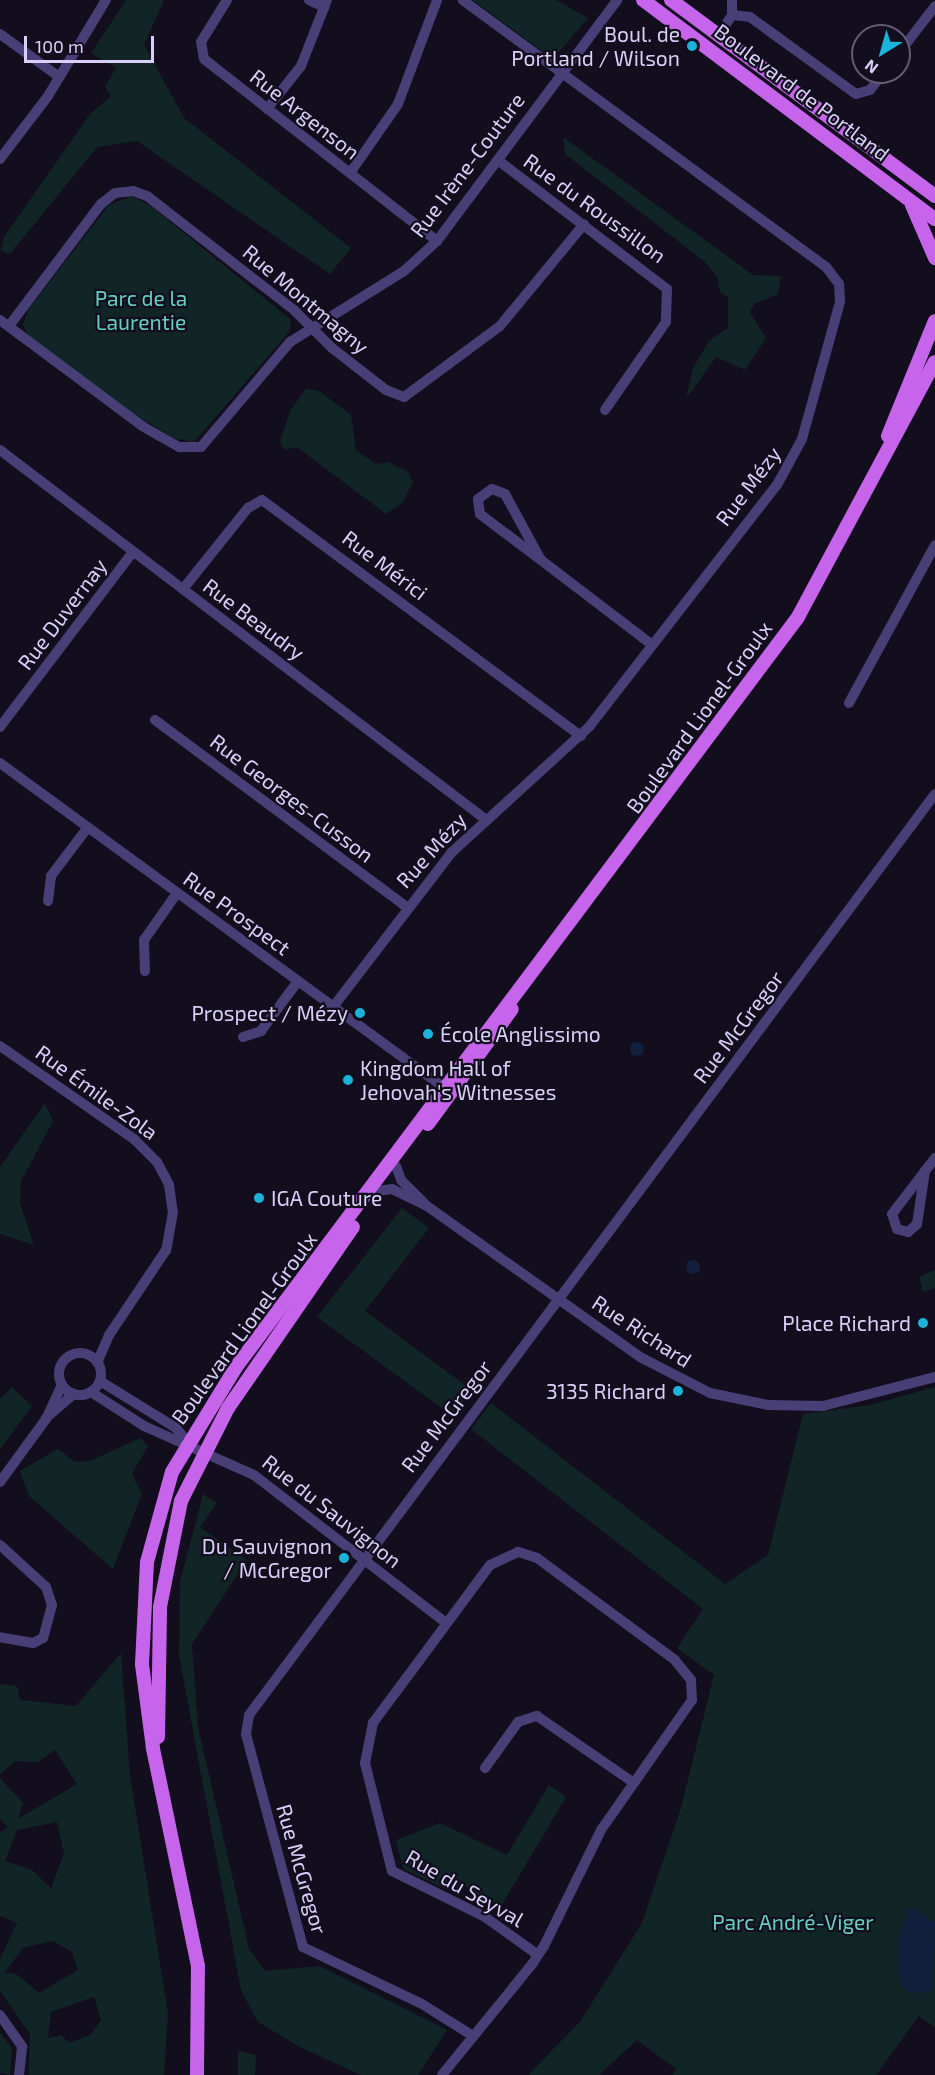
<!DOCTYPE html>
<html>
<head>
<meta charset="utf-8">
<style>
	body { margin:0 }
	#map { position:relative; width:935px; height:2075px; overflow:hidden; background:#120e1d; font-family:"Exo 2",sans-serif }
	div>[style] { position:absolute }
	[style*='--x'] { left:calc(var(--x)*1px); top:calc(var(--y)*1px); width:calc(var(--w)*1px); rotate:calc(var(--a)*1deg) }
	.green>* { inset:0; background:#122526 }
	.water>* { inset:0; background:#121f3d }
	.round { border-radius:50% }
	.minor>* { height:10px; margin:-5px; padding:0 5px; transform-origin:5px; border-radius:5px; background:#473f76 }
	.minor>.ring { margin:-5px; padding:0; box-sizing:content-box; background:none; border:10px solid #473f76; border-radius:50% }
	.major>* { height:14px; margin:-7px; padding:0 7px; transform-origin:7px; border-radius:7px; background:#c764ec }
	.dots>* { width:16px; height:16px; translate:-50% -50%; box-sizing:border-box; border:3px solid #120e1d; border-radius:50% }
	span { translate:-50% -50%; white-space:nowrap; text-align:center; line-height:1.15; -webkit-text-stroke:4.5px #120e1d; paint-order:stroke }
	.poi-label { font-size:21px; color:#d9d0f9 }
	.right { translate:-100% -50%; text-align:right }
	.left { translate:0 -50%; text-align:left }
	.street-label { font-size:21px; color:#d9d0f9 }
	.park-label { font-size:21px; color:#65d0c0 }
	.north { position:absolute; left:851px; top:24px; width:60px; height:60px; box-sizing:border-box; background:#120e1d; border:2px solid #625c75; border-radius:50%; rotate:217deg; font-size:16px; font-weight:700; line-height:24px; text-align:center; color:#d9d0f9 }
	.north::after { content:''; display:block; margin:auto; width:21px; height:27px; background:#1bb3da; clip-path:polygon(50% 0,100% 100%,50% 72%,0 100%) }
	.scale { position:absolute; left:24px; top:36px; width:130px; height:27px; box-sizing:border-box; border:3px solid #d9d0f9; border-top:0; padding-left:8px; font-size:18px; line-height:21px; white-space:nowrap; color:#d9d0f9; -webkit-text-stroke:4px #120e1d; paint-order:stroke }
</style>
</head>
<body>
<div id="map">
	<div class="green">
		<div style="clip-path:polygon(126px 0,164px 0,144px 45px,184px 118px,351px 248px,330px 274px,137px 141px,97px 147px,10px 254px,1px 250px,4px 237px,90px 114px,111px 96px,105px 87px,116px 68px,91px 53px)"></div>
		<div style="clip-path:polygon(473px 0,556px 0,588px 18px,553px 59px)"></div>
		<div style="clip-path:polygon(563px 137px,753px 275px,781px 276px,778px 294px,754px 304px,750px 312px,766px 338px,745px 370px,716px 357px,686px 399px,693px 368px,709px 341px,728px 328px,728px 297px,720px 292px,717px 277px,704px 261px,565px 154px)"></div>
		<div style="clip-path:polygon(131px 196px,151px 206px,291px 320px,289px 332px,194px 442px,174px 438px,137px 416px,28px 335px,23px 325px,28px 310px,109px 205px)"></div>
		<div style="clip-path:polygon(306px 389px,319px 391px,351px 415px,356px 450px,376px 464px,389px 462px,408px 472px,413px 482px,402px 503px,386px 514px,297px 447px,285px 450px,280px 442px,290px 411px)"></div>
		<div style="clip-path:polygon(45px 1103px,53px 1121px,21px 1181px,20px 1203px,34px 1245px,0 1234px,0 1167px)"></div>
		<div style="clip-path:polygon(402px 1208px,429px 1228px,365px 1311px,473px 1391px,454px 1417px,317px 1317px)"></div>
		<div style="clip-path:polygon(935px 1270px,935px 1288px,923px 1292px,919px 1277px)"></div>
		<div style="clip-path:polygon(12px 1387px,32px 1406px,0 1449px,0 1399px)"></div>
		<div style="clip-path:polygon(935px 1387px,935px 2028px,919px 2016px,876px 2075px,672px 2075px,676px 2069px,637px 2040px,599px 2075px,528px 2075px,580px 2022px,642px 1923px,681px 1808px,714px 1675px,677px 1648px,703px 1609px,471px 1429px,491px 1403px,725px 1584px,768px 1555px,803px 1414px,870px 1405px)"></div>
		<div style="clip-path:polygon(140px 1438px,148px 1446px,132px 1474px,142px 1493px,113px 1569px,29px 1496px,20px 1471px,58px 1449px,75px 1462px,90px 1461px)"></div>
		<div style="clip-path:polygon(203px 1494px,217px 1503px,200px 1527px,247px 1560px,192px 1644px,198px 1727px,249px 1949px,265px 1971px,319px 1966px,447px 2030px,418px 2075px,361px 2075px,300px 2047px,258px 2022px,241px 1990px,179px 1655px,180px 1582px)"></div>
		<div style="clip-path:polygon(evenodd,121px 1653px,130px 1776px,168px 2013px,164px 2075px,29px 2075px,30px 2034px,0 1991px,0 1959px,17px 1923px,0 1916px,0 1833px,8px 1827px,0 1819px,0 1778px,23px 1803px,18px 1819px,77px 1784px,55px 1750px,38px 1762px,15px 1761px,0 1775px,0 1684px,17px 1686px,20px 1700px,76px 1706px,121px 1653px,57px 1822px,64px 1853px,51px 1888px,32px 1870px,5px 1861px,17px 1830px,57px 1822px,121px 1653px,53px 1941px,72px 1952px,78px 1970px,39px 1993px,18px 1975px,5px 1972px,23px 1948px,53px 1941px,121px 1653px,94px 1997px,101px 2020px,90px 2035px,69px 2043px,61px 2035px,48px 2038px,51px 2012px,94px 1997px)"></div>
		<div style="clip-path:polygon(549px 1785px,566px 1797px,500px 1908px,465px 1886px,458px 1895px,403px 1869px,396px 1840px,440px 1823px,507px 1855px)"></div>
		<div style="clip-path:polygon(0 2032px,12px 2049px,10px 2075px,0 2073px)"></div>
		<div style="clip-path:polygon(238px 2051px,256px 2055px,255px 2075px,238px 2075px)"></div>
	</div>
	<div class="water">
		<div class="round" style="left:630px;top:1042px;width:14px;height:14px"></div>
		<div class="round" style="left:686px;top:1260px;width:14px;height:14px"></div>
		<div style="clip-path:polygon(910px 1907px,935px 1922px,933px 1990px,914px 1993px,903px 1989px,899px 1979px,898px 1938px)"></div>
	</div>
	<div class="minor">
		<div style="--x:227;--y:0;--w:49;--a:121.8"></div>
		<div style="--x:201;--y:42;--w:17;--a:80"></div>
		<div style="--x:204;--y:59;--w:296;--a:38"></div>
		<div style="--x:309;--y:0;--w:17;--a:25"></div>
		<div style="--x:732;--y:15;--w:18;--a:6"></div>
		<div style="--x:750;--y:17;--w:131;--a:36"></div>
		<div style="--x:856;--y:94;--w:15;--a:-16"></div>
		<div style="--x:870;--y:90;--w:23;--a:-52"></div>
		<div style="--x:0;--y:34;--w:72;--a:35.9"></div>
		<div style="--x:719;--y:35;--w:24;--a:-57"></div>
		<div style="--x:732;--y:15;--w:15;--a:-90"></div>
		<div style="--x:899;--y:53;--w:59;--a:-52.5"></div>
		<div style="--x:267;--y:109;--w:55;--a:-51.7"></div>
		<div style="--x:301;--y:66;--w:71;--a:-68.5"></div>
		<div style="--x:0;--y:159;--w:79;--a:-52.7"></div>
		<div style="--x:48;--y:96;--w:112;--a:-58.9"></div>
		<div style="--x:499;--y:161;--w:211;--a:37.3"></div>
		<div style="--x:667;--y:289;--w:33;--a:92"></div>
		<div style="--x:666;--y:322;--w:107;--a:124.7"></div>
		<div style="--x:350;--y:173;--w:84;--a:-55.2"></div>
		<div style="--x:398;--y:104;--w:111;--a:-69.4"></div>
		<div style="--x:0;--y:320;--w:177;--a:36.7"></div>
		<div style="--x:142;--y:426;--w:43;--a:29.6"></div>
		<div style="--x:179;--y:447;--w:22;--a:0"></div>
		<div style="--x:201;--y:447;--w:138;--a:-49.7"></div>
		<div style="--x:290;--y:342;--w:134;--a:-31.9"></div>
		<div style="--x:404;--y:271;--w:45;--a:-42.3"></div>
		<div style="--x:437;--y:241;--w:301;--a:-53.2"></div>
		<div style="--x:9;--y:326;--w:153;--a:-53"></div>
		<div style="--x:101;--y:204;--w:18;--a:-38"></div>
		<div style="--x:115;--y:193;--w:18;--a:-6"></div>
		<div style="--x:133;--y:191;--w:15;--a:20"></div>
		<div style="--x:147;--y:196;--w:187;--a:37.8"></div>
		<div style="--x:295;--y:311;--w:52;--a:45"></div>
		<div style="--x:332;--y:348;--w:68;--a:37.9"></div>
		<div style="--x:386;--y:390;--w:19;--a:21"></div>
		<div style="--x:404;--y:397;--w:119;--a:-36.5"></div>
		<div style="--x:500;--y:326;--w:132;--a:-50.5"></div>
		<div style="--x:0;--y:450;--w:609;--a:37.26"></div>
		<div style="--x:492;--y:489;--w:14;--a:21"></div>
		<div style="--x:505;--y:494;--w:75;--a:61.4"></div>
		<div style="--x:541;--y:560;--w:76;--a:-143"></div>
		<div style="--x:480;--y:514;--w:15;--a:-98"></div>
		<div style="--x:478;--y:499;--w:17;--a:-36"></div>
		<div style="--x:541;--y:560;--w:138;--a:37.4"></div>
		<div style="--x:183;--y:589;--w:104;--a:-51.3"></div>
		<div style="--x:248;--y:508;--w:16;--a:-30"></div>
		<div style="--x:262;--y:500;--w:397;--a:36.5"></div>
		<div style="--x:849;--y:703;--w:180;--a:-61.4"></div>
		<div style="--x:155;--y:720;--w:314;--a:36.6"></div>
		<div style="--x:0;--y:727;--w:220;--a:-52.8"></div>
		<div style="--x:0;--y:763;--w:557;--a:36.17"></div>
		<div style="--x:48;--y:901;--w:25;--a:-83"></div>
		<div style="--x:51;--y:876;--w:61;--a:-52.9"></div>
		<div style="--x:145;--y:971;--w:31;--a:-92"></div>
		<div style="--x:144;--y:940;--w:57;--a:-54.9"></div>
		<div style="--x:333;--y:1007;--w:194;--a:-52.5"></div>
		<div style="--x:451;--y:853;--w:187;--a:-42.4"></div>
		<div style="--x:589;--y:727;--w:306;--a:-52.2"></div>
		<div style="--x:777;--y:485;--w:52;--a:-61.5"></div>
		<div style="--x:802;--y:439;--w:142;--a:-74.5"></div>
		<div style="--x:840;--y:302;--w:18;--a:-93"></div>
		<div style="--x:839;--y:284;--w:21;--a:-127"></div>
		<div style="--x:826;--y:267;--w:451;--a:-143.7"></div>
		<div style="--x:243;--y:1037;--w:19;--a:-18"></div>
		<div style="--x:261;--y:1031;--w:62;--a:-53.5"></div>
		<div style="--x:0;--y:1046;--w:165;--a:34.8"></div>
		<div style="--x:135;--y:1140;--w:31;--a:45"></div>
		<div style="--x:157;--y:1162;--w:26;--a:62"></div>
		<div style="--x:169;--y:1185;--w:27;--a:82"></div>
		<div style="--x:173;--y:1212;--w:39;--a:100"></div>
		<div style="--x:166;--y:1250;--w:102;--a:123.8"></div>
		<div style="--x:109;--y:1335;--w:30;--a:113"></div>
		<div style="--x:396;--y:1166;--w:15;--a:70"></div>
		<div style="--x:401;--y:1180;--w:33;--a:45"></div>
		<div style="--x:925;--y:1171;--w:54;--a:98.6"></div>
		<div style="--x:917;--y:1224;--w:12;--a:138"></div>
		<div style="--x:908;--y:1232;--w:11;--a:-165"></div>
		<div style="--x:897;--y:1229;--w:16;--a:-108"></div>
		<div style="--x:892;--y:1214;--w:71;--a:-52.5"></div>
		<div style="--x:378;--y:1191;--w:14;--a:-8"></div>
		<div style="--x:392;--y:1189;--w:39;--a:26"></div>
		<div style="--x:427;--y:1206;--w:261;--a:35.3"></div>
		<div style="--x:640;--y:1357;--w:79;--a:27.2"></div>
		<div style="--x:710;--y:1393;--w:59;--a:11.7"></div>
		<div style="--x:768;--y:1405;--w:55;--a:1"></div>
		<div style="--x:823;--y:1406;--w:116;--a:-14.5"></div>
		<div class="ring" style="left:59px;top:1353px;width:32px;height:32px"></div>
		<div style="--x:100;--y:1381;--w:89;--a:31.7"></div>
		<div style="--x:176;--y:1428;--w:17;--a:50"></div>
		<div style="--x:91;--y:1392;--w:63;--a:32.7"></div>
		<div style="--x:144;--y:1426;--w:120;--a:24"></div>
		<div style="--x:254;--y:1475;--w:242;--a:37.6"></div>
		<div style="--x:46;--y:1418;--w:37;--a:-41"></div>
		<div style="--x:0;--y:1482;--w:78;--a:-53.9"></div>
		<div style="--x:46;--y:1419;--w:38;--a:-65"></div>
		<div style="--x:0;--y:1545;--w:62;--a:42.4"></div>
		<div style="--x:46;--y:1587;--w:19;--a:72"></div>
		<div style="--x:52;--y:1605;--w:34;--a:105"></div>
		<div style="--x:43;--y:1638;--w:11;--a:153"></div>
		<div style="--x:33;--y:1643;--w:34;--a:-170"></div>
		<div style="--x:485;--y:1768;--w:57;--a:-54.3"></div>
		<div style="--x:518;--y:1722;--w:20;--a:-18"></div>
		<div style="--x:537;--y:1716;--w:118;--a:34.6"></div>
		<div style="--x:0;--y:2015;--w:39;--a:55"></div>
		<div style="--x:22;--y:2047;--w:28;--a:96"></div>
		<div style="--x:473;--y:2036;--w:60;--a:-147.9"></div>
		<div style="--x:422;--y:2004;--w:132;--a:-154.4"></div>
		<div style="--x:303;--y:1947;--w:220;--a:-105"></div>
		<div style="--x:246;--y:1734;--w:19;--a:-81"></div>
		<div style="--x:249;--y:1715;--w:1148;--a:-53.32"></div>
		<div style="--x:442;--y:2075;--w:144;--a:-50.9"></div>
		<div style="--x:533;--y:1963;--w:9;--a:-58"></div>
		<div style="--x:538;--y:1955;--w:11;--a:-56"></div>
		<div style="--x:544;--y:1946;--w:129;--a:-63.8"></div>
		<div style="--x:601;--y:1830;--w:159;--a:-55"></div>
		<div style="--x:692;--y:1700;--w:20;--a:-93"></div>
		<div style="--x:691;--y:1680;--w:26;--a:-129"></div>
		<div style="--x:675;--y:1660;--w:172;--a:-143.5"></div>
		<div style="--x:537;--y:1558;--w:20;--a:-162"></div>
		<div style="--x:518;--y:1552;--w:31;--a:155"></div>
		<div style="--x:490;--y:1565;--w:139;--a:126.5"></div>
		<div style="--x:407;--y:1677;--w:57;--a:126.5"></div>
		<div style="--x:373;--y:1723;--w:41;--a:101.3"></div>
		<div style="--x:365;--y:1763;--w:111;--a:76"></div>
		<div style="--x:392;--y:1871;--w:104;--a:26.3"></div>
		<div style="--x:485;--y:1917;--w:65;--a:35.6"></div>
	</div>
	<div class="major">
		<div style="--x:643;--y:0;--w:365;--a:36.9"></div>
		<div style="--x:671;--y:0;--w:329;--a:36.6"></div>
		<div style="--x:912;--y:205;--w:58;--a:66.5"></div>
		<div style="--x:888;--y:436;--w:124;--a:-67.8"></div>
		<div style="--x:428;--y:1124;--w:142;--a:-53.9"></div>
		<div style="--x:158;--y:1737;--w:130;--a:-89.1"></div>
		<div style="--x:160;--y:1607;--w:108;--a:-78.8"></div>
		<div style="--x:181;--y:1501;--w:104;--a:-63.2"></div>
		<div style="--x:228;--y:1408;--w:220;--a:-55.4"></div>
		<div style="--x:197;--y:2075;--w:109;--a:-89.5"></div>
		<div style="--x:198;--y:1966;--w:223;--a:-101.7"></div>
		<div style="--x:153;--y:1748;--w:85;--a:-97.5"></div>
		<div style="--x:142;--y:1664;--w:102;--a:-87.2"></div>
		<div style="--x:147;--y:1562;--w:93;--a:-74.5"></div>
		<div style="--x:172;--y:1472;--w:123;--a:-58.6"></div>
		<div style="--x:236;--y:1367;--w:937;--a:-53.15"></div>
		<div style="--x:798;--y:617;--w:289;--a:-61.8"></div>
	</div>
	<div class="dots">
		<div style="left:692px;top:46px;background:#1bb3da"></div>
		<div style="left:360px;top:1013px;background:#1bb3da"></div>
		<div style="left:428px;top:1034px;background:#1bb3da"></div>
		<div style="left:348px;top:1080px;background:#1bb3da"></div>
		<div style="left:259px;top:1198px;background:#1bb3da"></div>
		<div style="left:923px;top:1323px;background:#1bb3da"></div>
		<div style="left:678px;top:1391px;background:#1bb3da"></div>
		<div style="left:344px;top:1558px;background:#1bb3da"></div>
	</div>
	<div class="poi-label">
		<span class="right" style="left:680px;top:46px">Boul. de<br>Portland / Wilson</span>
		<span class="right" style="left:348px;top:1013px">Prospect / Mézy</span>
		<span class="left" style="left:440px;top:1034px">École Anglissimo</span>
		<span class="left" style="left:360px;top:1080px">Kingdom Hall of<br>Jehovah's Witnesses</span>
		<span class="left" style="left:271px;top:1198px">IGA Couture</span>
		<span class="right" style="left:911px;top:1323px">Place Richard</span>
		<span class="right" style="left:666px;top:1391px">3135 Richard</span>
		<span class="right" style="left:332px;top:1558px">Du Sauvignon<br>/ McGregor</span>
	</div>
	<div class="street-label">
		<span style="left:802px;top:92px;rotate:37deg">Boulevard de Portland</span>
		<span style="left:305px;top:114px;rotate:38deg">Rue Argenson</span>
		<span style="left:467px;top:165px;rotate:-53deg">Rue Irène-Couture</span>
		<span style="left:595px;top:208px;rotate:36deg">Rue du Roussillon</span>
		<span style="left:306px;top:299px;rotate:40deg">Rue Montmagny</span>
		<span style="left:748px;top:486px;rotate:-53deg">Rue Mézy</span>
		<span style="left:385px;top:565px;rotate:37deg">Rue Mérici</span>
		<span style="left:62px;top:614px;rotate:-53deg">Rue Duvernay</span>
		<span style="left:254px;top:619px;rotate:37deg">Rue Beaudry</span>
		<span style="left:699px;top:717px;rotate:-54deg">Boulevard Lionel-Groulx</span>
		<span style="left:292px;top:798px;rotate:37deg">Rue Georges-Cusson</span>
		<span style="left:431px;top:850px;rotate:-48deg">Rue Mézy</span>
		<span style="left:237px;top:913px;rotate:36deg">Rue Prospect</span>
		<span style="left:738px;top:1027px;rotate:-53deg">Rue McGregor</span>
		<span style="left:97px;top:1092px;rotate:36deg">Rue Émile-Zola</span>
		<span style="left:244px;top:1328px;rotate:-54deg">Boulevard Lionel-Groulx</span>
		<span style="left:642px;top:1331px;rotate:33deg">Rue Richard</span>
		<span style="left:446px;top:1416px;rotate:-53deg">Rue McGregor</span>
		<span style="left:332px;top:1511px;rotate:38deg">Rue du Sauvignon</span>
		<span style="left:302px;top:1869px;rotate:74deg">Rue McGregor</span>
		<span style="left:465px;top:1888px;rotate:30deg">Rue du Seyval</span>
	</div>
	<div class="park-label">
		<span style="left:141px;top:310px">Parc de la<br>Laurentie</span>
		<span style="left:793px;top:1922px">Parc André-Viger</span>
	</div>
	<div class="north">N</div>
	<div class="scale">100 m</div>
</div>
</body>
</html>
